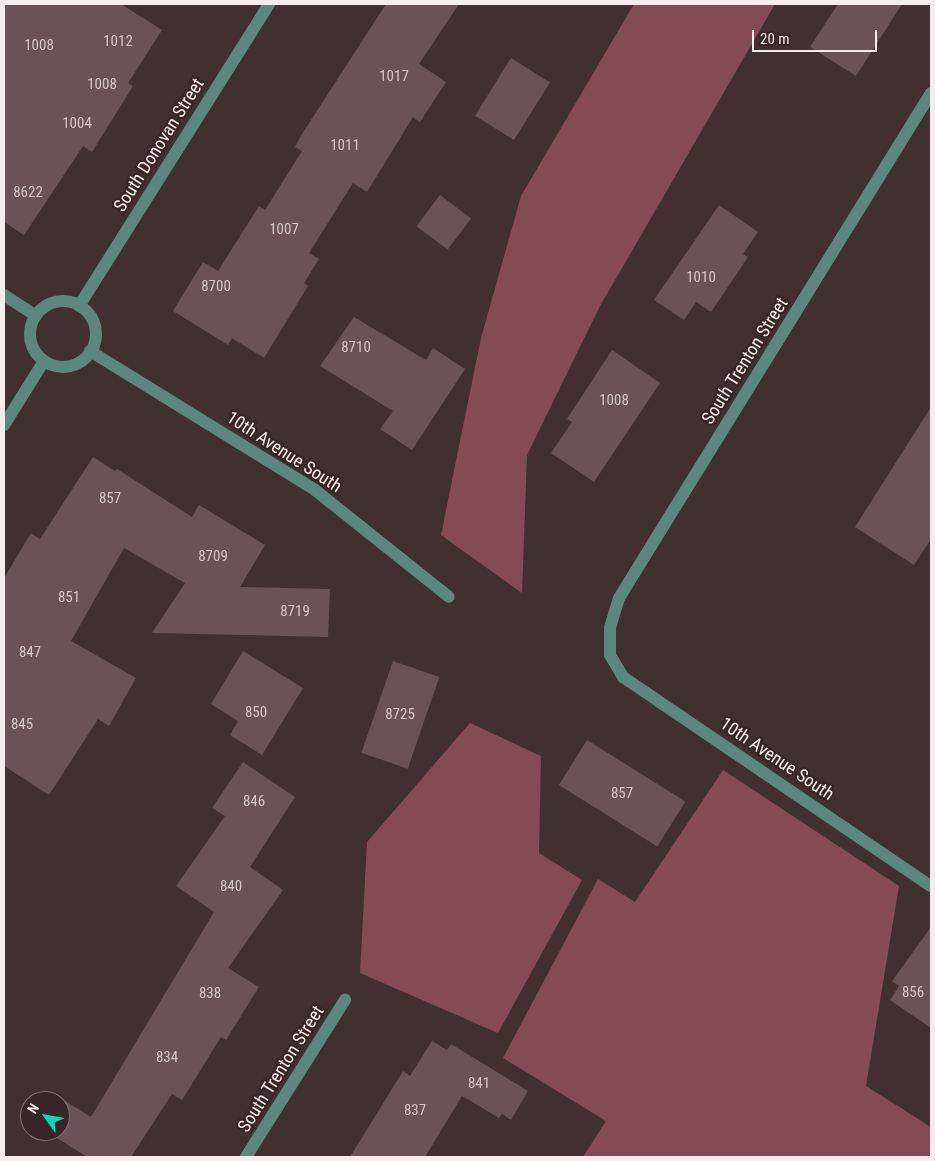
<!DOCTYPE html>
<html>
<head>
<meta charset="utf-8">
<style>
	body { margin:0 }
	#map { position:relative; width:935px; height:1161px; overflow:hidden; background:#422f32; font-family:"Roboto Condensed",sans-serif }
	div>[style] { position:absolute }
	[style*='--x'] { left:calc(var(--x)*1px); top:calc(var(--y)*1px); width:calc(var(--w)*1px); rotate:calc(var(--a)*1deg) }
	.green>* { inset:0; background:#844b57 }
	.building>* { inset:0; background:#695357; transform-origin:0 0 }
	.minor>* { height:12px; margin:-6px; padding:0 6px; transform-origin:6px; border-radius:6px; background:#5b887c }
	.minor>.ring { margin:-6px; padding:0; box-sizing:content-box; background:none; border:12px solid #5b887c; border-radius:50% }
	span { translate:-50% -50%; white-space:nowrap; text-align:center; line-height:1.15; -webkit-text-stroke:4.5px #382528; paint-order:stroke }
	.number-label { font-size:15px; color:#d4c5c8 }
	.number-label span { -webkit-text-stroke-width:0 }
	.street-label { font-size:18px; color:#f8ebed }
	.frame { position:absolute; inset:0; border:5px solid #f8ebed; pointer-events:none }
	.north { position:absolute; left:20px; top:1091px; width:50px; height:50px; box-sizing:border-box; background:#382528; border:1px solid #857477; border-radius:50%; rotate:302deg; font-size:14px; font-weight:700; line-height:20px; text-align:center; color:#f8ebed }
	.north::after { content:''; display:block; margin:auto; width:18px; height:22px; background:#12d5b4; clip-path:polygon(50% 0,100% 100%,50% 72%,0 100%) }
	.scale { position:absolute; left:752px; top:30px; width:125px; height:22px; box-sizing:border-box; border:2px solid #f8ebed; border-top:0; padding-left:6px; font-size:15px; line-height:18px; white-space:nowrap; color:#f8ebed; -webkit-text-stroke:4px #382528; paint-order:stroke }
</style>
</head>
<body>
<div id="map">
	<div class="green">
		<div style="clip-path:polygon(634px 4px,775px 4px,600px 306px,527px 455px,522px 593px,441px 535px,481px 338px,521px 196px)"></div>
		<div style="clip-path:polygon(470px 723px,541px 756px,539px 853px,582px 880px,498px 1033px,360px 973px,367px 842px)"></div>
		<div style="clip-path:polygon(723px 770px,899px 886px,866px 1086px,931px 1127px,931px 1157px,583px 1157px,606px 1121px,503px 1058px,598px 879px,635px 902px)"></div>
	</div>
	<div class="building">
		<div style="clip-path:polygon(4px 4px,121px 4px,162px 30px,128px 83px,133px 86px,92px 152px,83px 146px,24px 235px,4px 222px)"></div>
		<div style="clip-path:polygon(386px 4px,459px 4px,419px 64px,446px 82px,420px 122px,413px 117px,367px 192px,353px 183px,309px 253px,319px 259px,304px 283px,308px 286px,264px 358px,232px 338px,228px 345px,173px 311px,203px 262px,218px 271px,259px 206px,265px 210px,302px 151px,295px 147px,302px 134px)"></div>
		<div style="clip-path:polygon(838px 4px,902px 4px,856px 76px,810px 47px)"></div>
		<div style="left:511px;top:58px;width:46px;height:68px;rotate:32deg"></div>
		<div style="left:440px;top:195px;width:39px;height:39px;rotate:37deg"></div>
		<div style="clip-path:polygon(719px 205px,758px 232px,743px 254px,748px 257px,711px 312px,696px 302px,684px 320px,654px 300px)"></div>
		<div style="clip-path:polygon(354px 317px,426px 360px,433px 348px,465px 369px,412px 450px,380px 429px,393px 411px,320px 366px)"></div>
		<div style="clip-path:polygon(612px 350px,660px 383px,594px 482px,551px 453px,572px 422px,567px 419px)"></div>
		<div style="clip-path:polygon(931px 407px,931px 539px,914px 565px,855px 527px)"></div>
		<div style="clip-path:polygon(93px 457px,115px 471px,117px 469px,192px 517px,199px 505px,265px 545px,240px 587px,330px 589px,328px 637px,152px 633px,185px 583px,124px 548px,71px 641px,136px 678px,109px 726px,98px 719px,49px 795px,4px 766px,4px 578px,31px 533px,40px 539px)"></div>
		<div style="clip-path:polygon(243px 651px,303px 688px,262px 755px,230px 735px,238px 721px,211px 704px)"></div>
		<div style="left:393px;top:661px;width:49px;height:97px;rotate:19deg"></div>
		<div style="left:587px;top:740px;width:116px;height:53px;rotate:32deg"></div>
		<div style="clip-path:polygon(243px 762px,295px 797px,250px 867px,283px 890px,228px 968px,259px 987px,226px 1040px,221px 1037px,182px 1100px,172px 1094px,131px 1157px,87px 1157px,46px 1131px,60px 1131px,60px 1109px,65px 1101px,91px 1117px,214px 912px,176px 886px,225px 816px,212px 808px)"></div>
		<div style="clip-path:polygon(931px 927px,931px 1028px,890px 1000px,899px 986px,892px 981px)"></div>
		<div style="clip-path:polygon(432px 1041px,447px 1050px,451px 1044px,528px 1091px,511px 1120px,502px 1114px,499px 1118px,462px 1096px,425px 1157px,350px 1157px,403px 1071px,410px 1076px)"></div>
	</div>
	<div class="minor">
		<div style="--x:931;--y:93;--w:594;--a:121.71"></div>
		<div style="--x:619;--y:598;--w:31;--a:107"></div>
		<div style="--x:610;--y:628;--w:27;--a:90"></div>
		<div style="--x:610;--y:655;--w:26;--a:59"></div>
		<div style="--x:623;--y:677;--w:372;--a:34.2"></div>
		<div style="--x:4;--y:295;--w:38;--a:33"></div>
		<div class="ring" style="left:30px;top:301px;width:54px;height:54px"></div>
		<div style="--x:79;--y:306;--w:357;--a:-57.8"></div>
		<div style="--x:90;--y:351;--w:264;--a:31.7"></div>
		<div style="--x:315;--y:490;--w:171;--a:38.6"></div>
		<div style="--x:4;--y:425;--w:75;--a:-58"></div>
		<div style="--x:246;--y:1157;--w:186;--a:-57.8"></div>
	</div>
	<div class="number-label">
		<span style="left:118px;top:42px">1012</span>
		<span style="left:39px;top:46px">1008</span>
		<span style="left:394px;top:77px">1017</span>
		<span style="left:102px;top:85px">1008</span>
		<span style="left:77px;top:124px">1004</span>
		<span style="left:345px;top:146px">1011</span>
		<span style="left:28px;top:193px">8622</span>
		<span style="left:284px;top:230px">1007</span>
		<span style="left:701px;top:278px">1010</span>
		<span style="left:216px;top:287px">8700</span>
		<span style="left:356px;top:348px">8710</span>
		<span style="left:614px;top:401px">1008</span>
		<span style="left:110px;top:499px">857</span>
		<span style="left:213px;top:557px">8709</span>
		<span style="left:69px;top:598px">851</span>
		<span style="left:295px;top:612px">8719</span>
		<span style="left:30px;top:653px">847</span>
		<span style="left:256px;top:713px">850</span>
		<span style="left:400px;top:715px">8725</span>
		<span style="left:22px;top:725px">845</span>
		<span style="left:622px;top:794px">857</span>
		<span style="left:254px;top:802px">846</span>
		<span style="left:231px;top:887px">840</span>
		<span style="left:913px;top:993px">856</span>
		<span style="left:210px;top:994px">838</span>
		<span style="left:167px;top:1058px">834</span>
		<span style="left:479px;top:1084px">841</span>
		<span style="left:415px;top:1111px">837</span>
	</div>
	<div class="street-label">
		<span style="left:159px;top:145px;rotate:-58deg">South Donovan Street</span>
		<span style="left:745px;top:361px;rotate:-58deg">South Trenton Street</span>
		<span style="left:284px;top:452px;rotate:33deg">10th Avenue South</span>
		<span style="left:777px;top:759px;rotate:34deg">10th Avenue South</span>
		<span style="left:281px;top:1069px;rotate:-58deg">South Trenton Street</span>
	</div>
	<div class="frame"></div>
	<div class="north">N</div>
	<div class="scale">20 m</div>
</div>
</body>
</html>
